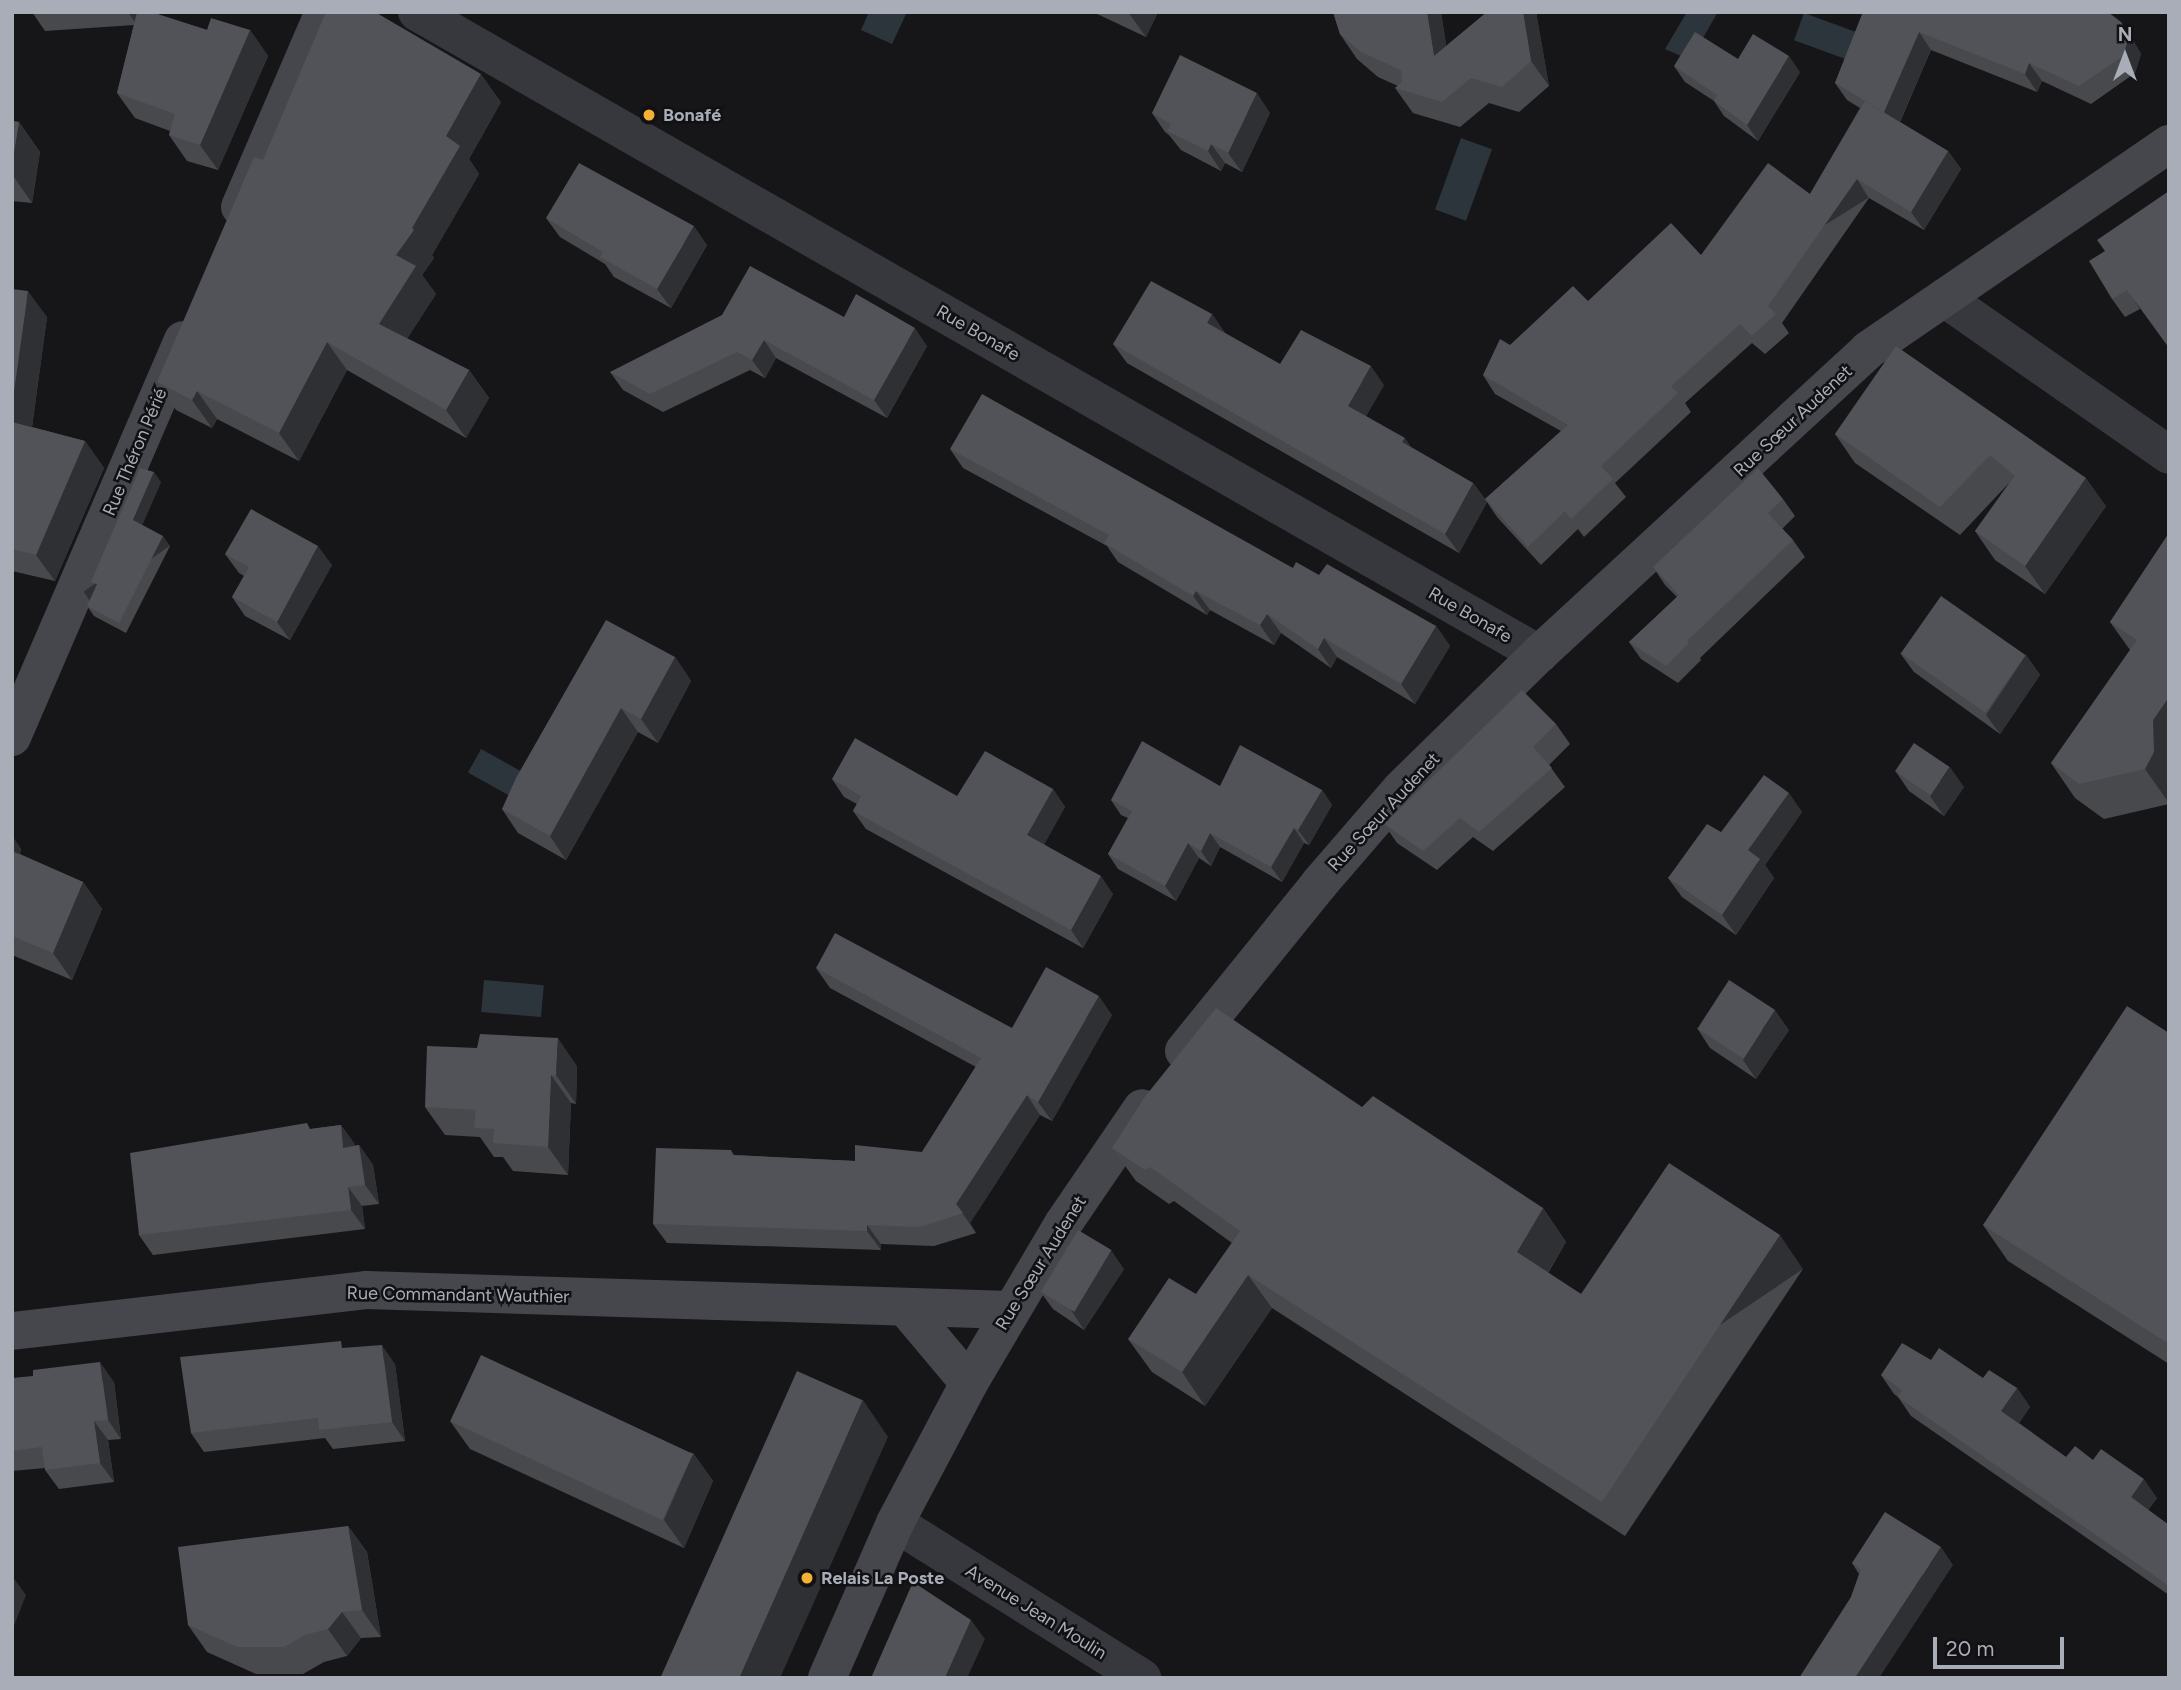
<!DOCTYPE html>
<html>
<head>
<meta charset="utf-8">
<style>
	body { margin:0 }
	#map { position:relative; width:2181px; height:1690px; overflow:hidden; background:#161618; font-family:Figtree,sans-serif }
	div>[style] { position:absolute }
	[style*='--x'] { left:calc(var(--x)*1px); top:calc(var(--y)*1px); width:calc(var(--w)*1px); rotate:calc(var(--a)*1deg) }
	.water>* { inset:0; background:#2c353c; transform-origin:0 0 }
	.street>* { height:38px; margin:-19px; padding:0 19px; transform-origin:19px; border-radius:19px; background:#37383d }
	.secondary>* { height:38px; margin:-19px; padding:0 19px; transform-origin:19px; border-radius:19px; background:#45474d }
	.wall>* { inset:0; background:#47494d }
	.shaded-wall>* { inset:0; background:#2f3033; transform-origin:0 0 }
	.building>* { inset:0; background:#525359; transform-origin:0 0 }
	.dots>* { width:19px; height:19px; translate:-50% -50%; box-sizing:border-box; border:4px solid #111113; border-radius:50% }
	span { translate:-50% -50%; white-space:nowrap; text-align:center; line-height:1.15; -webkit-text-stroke:5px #111113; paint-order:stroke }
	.poi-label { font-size:18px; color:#a8adb8; font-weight:700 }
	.left { translate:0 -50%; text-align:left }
	.street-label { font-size:18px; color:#a8adb8 }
	.frame { position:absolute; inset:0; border:14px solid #a8adb8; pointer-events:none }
	.north { position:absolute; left:2090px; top:21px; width:70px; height:70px; -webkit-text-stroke:5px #111113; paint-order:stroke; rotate:0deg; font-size:19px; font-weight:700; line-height:28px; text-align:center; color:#a8adb8 }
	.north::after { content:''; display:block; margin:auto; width:24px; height:32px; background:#a8adb8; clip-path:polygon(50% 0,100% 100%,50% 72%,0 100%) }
	.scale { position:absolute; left:1933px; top:1637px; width:131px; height:32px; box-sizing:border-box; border:4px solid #a8adb8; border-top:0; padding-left:9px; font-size:21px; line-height:24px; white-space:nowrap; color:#a8adb8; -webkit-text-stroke:5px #111113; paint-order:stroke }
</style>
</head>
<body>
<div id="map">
	<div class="water">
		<div style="clip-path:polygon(869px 12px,907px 12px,892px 44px,861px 30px)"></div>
		<div style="clip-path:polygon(1687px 12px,1718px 12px,1690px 60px,1665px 49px)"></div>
		<div style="left:1804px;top:13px;width:59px;height:29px;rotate:20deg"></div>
		<div style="left:1461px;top:138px;width:33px;height:76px;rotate:20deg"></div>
		<div style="left:481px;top:749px;width:51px;height:27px;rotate:29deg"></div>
		<div style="left:484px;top:980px;width:60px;height:32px;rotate:5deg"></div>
	</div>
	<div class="street">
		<div style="--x:417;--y:12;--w:1293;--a:29.78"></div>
		<div style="--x:1944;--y:298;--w:274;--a:34.9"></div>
		<div style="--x:895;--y:1523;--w:292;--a:32.1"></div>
	</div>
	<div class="secondary">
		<div style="--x:240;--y:207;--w:212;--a:-66.7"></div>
		<div style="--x:12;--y:737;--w:432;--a:-66.7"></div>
		<div style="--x:1184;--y:1051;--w:215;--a:-51"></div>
		<div style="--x:1319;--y:884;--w:125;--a:-49.2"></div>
		<div style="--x:1401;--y:789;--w:193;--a:-44.4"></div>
		<div style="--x:1539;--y:654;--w:448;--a:-42.7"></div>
		<div style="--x:1868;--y:350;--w:365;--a:-34.4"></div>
		<div style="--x:906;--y:1308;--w:98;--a:50"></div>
		<div style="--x:12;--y:1331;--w:356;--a:-6.6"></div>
		<div style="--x:366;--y:1290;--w:644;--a:1.78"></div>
		<div style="--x:827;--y:1678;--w:169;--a:-66.3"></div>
		<div style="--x:895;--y:1523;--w:158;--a:-62.1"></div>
		<div style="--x:969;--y:1383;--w:185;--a:-59.4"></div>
		<div style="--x:1063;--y:1224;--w:140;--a:-55.7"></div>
	</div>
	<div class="wall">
		<div style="clip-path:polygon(32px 12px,151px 12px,207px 30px,250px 30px,268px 56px,218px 170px,187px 161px,169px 135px,170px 131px,135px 118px,117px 93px,134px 25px,45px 31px)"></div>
		<div style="clip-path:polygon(1093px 12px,1158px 12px,1146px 37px)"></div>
		<div style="clip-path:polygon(1333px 12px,1441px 12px,1446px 46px,1487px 12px,1536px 12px,1549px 86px,1519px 112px,1489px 103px,1460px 127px,1413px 113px,1395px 88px,1398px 86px,1378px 77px,1357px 59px,1340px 34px)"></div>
		<div style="clip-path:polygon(1863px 12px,2121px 22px,2133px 40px,2141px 54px,2135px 73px,2091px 104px,2042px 81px,2037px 92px,1931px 50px,1900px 122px,1948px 151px,1961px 169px,1924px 230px,1869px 198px,1782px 323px,1789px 333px,1765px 354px,1752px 343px,1685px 403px,1691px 412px,1615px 483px,1626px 497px,1584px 537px,1578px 529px,1541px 565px,1497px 517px,1487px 502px,1459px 553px,1127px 363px,1113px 344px,1212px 314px,1225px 333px,1280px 364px,1384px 385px,1366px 416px,1411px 447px,1473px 483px,1485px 499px,1561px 431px,1495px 394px,1483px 375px,1510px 345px,1588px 301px,1701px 255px,1810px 194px,1860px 108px,1847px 100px,1835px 83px)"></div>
		<div style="clip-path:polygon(1738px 59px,1800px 72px,1758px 141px,1724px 116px,1714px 101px,1685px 82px,1674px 66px)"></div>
		<div style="clip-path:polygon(501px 102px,469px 159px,479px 174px,432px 255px,434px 258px,422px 275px,436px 294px,407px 338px,469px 370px,489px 398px,466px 438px,347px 370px,299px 461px,217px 419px,212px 428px,176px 410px,157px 382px,263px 160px)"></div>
		<div style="clip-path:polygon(1152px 113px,1270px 113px,1242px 172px,1225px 163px,1221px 171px,1181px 150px,1169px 135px,1165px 132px)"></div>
		<div style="clip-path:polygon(12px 121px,19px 122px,40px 152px,32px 203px,12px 201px)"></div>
		<div style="clip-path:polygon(546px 218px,707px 245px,671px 308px,614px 277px,605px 264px,560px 237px)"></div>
		<div style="clip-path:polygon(2105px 251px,2140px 309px,2125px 317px,2112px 299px)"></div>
		<div style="clip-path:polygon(12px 289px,47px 317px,32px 427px,85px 441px,104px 468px,55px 581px,12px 571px)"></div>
		<div style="clip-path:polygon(844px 317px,927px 346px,887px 418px,776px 358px,765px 378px,750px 370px,663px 412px,623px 390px,610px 372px)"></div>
		<div style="clip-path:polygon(1896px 346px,2106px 506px,2045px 594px,1995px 560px,1975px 531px,2009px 483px,1960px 535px,1855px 463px,1835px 434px)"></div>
		<div style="clip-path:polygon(950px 449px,1293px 568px,1319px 575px,1436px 626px,1450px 646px,1415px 704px,1337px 657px,1331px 668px,1281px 633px,1274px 645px,1210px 610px,1207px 615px,1118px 562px,1107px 546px,963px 468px)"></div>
		<div style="clip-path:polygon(161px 482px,142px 525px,170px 546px,126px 633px,94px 616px,87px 606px,95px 588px,91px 582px)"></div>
		<div style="clip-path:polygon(1783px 499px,1795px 516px,1782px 529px,1793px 540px,1805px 557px,1700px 658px,1701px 660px,1678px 683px,1641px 659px,1629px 642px,1677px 597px,1665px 585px,1653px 567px)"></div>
		<div style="clip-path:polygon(2169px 533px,2169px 804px,2104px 819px,2075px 798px,2051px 763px,2130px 650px,2110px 622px)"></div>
		<div style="clip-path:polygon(225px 554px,332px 565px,290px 640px,245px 616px,232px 597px,244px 576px,239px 573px)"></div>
		<div style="clip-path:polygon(1900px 653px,2026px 655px,2040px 675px,2000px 734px,1914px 672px)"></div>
		<div style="clip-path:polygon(675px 657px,691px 681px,658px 743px,638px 732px,566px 860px,518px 833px,502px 809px)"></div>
		<div style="clip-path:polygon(1556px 724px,1570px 744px,1549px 765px,1565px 787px,1493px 851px,1473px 837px,1437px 870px,1397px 843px,1384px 824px)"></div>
		<div style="clip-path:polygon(1896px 772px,1964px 787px,1944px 816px,1909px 791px)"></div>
		<div style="clip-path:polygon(832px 779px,957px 796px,1053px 789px,1065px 807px,1044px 844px,1113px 894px,1083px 948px,866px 829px,853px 811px,857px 804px,844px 797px)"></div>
		<div style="clip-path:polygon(1220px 786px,1322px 790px,1332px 805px,1309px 845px,1304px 843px,1282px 882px,1220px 847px,1211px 866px,1199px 858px,1176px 901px,1118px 869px,1108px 854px,1128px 818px,1121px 815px,1111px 800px)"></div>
		<div style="clip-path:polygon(1802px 812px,1765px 865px,1774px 878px,1736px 935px,1682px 897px,1668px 878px,1721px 832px)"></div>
		<div style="clip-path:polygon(12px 836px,21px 849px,20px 854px,83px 882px,102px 909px,72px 980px,12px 955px)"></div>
		<div style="clip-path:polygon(816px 968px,1012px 1028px,1112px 1015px,1052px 1121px,1040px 1115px,970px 1223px,976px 1233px,934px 1246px,881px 1244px,881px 1250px,667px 1243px,653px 1224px,731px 1150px,734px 1155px,855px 1161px,922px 1152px,976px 1067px,830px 988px)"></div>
		<div style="clip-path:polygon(1697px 1028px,1789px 1030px,1756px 1079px,1710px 1048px)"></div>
		<div style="clip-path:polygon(2169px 1033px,2169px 1364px,2008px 1261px,1983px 1225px)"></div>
		<div style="clip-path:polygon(577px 1066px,576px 1104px,571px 1103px,568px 1175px,513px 1171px,503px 1157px,494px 1157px,480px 1137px,445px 1135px,425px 1107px)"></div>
		<div style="clip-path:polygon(1362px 1107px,1543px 1208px,1566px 1242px,1548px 1273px,1581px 1294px,1803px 1269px,1625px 1536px,1272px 1308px,1205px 1406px,1152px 1372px,1128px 1339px,1196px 1294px,1232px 1243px,1174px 1201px,1169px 1204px,1136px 1181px,1112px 1148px)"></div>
		<div style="clip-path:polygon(341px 1125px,355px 1146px,359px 1145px,373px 1165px,379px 1204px,362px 1206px,365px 1229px,153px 1255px,139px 1235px,311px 1129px)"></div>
		<div style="clip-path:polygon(1124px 1269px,1084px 1330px,1053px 1309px,1039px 1290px)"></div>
		<div style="clip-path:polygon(346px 1348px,395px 1364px,405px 1441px,333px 1449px,325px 1438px,204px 1452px,191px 1433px)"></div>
		<div style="clip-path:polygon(1931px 1360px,1983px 1378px,2017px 1388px,2030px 1407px,2019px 1423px,2066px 1457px,2093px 1460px,2157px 1498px,2148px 1510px,2169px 1525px,2169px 1595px,1911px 1416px,1898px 1397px,1894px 1394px,1881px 1375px)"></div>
		<div style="clip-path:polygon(12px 1378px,114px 1382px,121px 1439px,108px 1440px,114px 1482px,59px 1489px,45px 1470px,45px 1468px,12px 1471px)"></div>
		<div style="clip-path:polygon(450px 1421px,693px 1453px,713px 1481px,684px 1548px,470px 1449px)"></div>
		<div style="clip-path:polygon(348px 1526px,367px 1552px,381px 1637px,361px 1638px,347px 1656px,324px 1662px,303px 1674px,256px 1674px,207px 1652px,188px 1625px)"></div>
		<div style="clip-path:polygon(1852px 1563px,1953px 1565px,1851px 1597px,1859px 1574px)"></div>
	</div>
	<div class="shaded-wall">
		<div style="clip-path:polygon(128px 12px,140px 12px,137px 25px)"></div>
		<div style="clip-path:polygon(1128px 12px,1158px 12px,1146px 37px)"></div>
		<div style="clip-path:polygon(1427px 12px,1441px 12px,1452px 81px,1434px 56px)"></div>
		<div style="clip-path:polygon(1523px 12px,1536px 12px,1549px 86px,1531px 61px)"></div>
		<div style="clip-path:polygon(2121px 22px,2133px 40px,2141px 54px,2135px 73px,2123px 56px)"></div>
		<div style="clip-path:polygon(250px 30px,268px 56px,218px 170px,200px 145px)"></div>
		<div style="clip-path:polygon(1919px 32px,1931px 50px,1896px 130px,1884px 112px)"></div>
		<div style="clip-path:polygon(1789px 56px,1800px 72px,1758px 141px,1747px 125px)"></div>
		<div style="clip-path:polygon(2029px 63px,2042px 81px,2037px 92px,2025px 74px)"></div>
		<div style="clip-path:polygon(481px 74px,501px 102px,469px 159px,479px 174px,432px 255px,434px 258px,422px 275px,436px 294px,399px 352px,379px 324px,396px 255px,412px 228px,446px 136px)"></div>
		<div style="clip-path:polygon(1257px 93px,1270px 113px,1242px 172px,1228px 153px)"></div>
		<div style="clip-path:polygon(19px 122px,40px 152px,32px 203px,12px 174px,12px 164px)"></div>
		<div style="clip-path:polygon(1211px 144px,1225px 163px,1221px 171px,1208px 151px)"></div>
		<div style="clip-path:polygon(1948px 151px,1961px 169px,1924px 230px,1911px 212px)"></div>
		<div style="left:1857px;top:179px;width:22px;height:155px;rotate:58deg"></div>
		<div style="clip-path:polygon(694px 226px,707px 245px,671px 308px,657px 289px)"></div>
		<div style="clip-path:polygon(28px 291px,47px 317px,29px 449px,12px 425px,12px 405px)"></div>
		<div style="clip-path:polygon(1212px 314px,1225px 333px,1207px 323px)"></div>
		<div style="clip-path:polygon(915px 328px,927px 346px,887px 418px,874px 400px)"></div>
		<div style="clip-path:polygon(764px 340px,776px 358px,765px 378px,752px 360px)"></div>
		<div style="clip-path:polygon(327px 342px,347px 370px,299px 461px,279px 433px)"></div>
		<div style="clip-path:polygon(1371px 366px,1384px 385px,1361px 425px,1348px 406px)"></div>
		<div style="clip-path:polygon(469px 370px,489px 398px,466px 438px,446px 410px)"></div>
		<div style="clip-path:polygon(197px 391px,217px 419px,212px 428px,192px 400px)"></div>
		<div style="clip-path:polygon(1405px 438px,1418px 457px,1402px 442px)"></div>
		<div style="clip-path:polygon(85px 441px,104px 468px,55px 581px,36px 555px)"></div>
		<div style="clip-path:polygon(154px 472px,161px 482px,140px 530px,133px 520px)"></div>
		<div style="clip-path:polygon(2086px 478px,2106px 506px,2045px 594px,2025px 566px)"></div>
		<div style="clip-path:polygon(1473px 483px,1487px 502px,1459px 553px,1445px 534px)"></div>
		<div style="left:163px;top:536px;width:12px;height:97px;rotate:55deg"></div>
		<div style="clip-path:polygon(318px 546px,332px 565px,290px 640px,277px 622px)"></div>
		<div style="clip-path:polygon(1196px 591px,1210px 610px,1207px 615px,1193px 596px)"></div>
		<div style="clip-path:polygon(1267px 614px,1281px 633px,1274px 645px,1260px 625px)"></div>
		<div style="clip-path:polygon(1436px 626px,1450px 646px,1415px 704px,1401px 684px)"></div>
		<div style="clip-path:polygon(1324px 638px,1337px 657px,1331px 668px,1318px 649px)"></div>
		<div style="clip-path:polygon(2026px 655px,2040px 675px,2000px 734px,1986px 715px)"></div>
		<div style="clip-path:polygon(675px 657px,691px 681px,658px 743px,641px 719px)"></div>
		<div style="clip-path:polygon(2169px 697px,2169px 803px,2145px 769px,2153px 720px)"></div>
		<div style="clip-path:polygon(621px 708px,638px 732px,566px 860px,550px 836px)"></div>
		<div style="clip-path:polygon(1950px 767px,1964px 787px,1944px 816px,1930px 796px)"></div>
		<div style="clip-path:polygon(1053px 789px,1065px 807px,1040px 852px,1027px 835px)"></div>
		<div style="clip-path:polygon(1322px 790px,1332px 805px,1309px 845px,1298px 830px)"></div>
		<div style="clip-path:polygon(1789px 793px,1802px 812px,1765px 865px,1774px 878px,1736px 935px,1722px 915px,1748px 850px)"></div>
		<div style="clip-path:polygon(1294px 828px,1304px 843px,1282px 882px,1271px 867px)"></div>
		<div style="clip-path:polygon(1210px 833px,1220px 847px,1211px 866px,1201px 851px)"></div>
		<div style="clip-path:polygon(12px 836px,21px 849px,14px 870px,12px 867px)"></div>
		<div style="clip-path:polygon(1188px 843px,1199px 858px,1176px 901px,1165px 886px)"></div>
		<div style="clip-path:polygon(1101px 876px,1113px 894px,1083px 948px,1071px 930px)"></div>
		<div style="clip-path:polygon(83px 882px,102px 909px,72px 980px,53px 953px)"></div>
		<div style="clip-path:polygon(1099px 996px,1112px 1015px,1052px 1121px,1038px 1102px)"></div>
		<div style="clip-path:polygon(1775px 1010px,1789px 1030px,1756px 1079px,1743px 1060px)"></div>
		<div style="clip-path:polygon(558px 1038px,577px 1066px,576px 1104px,556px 1075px)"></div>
		<div style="clip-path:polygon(551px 1075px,571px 1103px,568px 1175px,548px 1147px)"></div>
		<div style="clip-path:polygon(1027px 1095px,1040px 1115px,970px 1223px,976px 1233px,956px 1204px)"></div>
		<div style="clip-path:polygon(341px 1125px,355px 1144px,356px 1167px,343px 1148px)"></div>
		<div style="clip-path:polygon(359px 1145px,373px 1165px,379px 1204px,365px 1185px)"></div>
		<div style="clip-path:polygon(348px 1187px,362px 1206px,365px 1229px,351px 1210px)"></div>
		<div style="clip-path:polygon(1543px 1208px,1566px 1242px,1540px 1285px,1517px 1252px)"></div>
		<div style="clip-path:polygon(867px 1225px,881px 1244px,881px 1250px,867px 1231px)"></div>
		<div style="left:1780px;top:1235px;width:41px;height:321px;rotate:56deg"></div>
		<div style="clip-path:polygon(1111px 1250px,1124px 1269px,1084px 1330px,1071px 1310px)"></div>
		<div style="clip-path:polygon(1248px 1275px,1272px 1308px,1205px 1406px,1182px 1372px)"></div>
		<div style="clip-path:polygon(382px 1345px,395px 1364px,405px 1441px,392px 1422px)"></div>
		<div style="clip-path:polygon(100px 1362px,114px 1382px,121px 1439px,108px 1420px)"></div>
		<div style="clip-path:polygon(2017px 1388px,2030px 1407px,2014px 1430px,2001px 1411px)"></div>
		<div style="clip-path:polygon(863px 1400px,888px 1437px,780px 1678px,738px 1678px)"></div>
		<div style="clip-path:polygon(94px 1421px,108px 1440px,114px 1482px,100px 1463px)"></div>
		<div style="clip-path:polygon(693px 1453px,713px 1481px,684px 1548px,664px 1520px)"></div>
		<div style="clip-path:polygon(2144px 1479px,2157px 1498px,2144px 1516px,2131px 1497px)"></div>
		<div style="clip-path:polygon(348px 1526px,367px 1552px,381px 1637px,362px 1610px)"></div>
		<div style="clip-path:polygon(1941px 1547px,1953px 1565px,1879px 1678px,1855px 1678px)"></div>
		<div style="clip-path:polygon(12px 1576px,26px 1595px,12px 1631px)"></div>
		<div style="clip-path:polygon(342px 1612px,361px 1638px,347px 1656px,328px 1629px)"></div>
		<div style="clip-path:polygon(971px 1620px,985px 1639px,967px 1678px,945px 1678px)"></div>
	</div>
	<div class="building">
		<div style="clip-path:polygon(137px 12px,151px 12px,207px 30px,211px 18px,250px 30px,200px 145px,169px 135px,175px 114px,117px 93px)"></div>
		<div style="clip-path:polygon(326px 12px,375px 12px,481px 74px,446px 136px,460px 146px,412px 228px,414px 230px,396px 255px,416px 266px,379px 324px,469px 370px,446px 410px,327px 342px,279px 433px,197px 391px,192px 400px,157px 382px,254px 157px,263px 160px)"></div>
		<div style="clip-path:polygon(1333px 12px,1427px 12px,1434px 56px,1487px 12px,1523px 12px,1531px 61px,1502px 87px,1471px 78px,1442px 102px,1395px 88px,1402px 82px,1401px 70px,1361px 52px,1340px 34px)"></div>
		<div style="clip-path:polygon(1863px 12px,2108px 12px,2121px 22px,2129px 37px,2123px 56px,2079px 86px,2029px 63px,2025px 74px,1919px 32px,1884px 112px,1835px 83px)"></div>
		<div style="clip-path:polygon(1695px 32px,1738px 59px,1753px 34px,1789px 56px,1747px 125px,1714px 101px,1717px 95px,1674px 66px)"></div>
		<div style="clip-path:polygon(1180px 55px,1257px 93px,1228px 153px,1211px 144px,1208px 151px,1167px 131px,1171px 124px,1152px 113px)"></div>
		<div style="clip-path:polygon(1865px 101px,1948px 151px,1911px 212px,1857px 179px,1768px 306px,1776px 314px,1752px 336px,1740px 324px,1671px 386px,1678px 393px,1601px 466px,1613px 479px,1571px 519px,1565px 511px,1528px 547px,1485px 499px,1568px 425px,1483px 375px,1500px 339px,1510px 345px,1573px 286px,1588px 301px,1671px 223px,1701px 255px,1768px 163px,1810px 194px)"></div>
		<div style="clip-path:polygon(12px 121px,19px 122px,12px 164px)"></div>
		<div style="clip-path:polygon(579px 163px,694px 226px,657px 289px,600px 257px,603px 252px,546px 218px)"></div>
		<div style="clip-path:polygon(2169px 191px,2169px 348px,2127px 290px,2112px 299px,2089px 261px,2105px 251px,2097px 240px)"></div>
		<div style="clip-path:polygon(750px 266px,844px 317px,856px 294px,915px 328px,874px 400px,764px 340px,752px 360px,737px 352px,650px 394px,610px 372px,722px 315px)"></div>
		<div style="clip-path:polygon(1151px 281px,1212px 314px,1207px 323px,1280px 364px,1301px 330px,1371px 366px,1348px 406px,1405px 438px,1402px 442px,1473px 483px,1445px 534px,1113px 344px)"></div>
		<div style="clip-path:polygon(12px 289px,28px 291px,12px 405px)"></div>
		<div style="clip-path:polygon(1896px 346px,2086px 478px,2025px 566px,1975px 531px,2015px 476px,1990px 455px,1940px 507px,1835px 434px)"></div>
		<div style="clip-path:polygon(982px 394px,1293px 568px,1296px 562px,1319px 575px,1327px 564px,1436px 626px,1401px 684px,1324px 638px,1318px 649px,1267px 614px,1260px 625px,1196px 591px,1193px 596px,1104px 543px,1109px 535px,950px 449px)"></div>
		<div style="clip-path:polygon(12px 422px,85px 441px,36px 555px,12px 549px)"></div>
		<div style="clip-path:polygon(140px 468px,154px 472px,133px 520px,163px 536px,119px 623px,87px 606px,97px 584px,91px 582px)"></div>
		<div style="clip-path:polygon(1758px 468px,1783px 499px,1768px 513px,1793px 540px,1687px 641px,1689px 643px,1666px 666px,1629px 642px,1679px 595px,1653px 567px)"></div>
		<div style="clip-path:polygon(251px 509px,318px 546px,277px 622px,232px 597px,249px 567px,225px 554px)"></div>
		<div style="clip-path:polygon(2169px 533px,2169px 697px,2153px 720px,2154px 752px,2145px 769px,2079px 784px,2051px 763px,2137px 640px,2110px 622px)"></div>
		<div style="left:1941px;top:596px;width:103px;height:70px;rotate:35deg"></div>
		<div style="clip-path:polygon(606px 620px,675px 657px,641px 719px,621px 708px,550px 836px,502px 809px,516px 778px)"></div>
		<div style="clip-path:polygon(1522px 690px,1556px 724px,1533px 747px,1552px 768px,1479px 832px,1460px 818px,1423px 851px,1384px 824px)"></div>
		<div style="clip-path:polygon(855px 738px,957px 796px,985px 751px,1053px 789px,1027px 835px,1101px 876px,1071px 930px,853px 811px,861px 796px,832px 779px)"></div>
		<div style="clip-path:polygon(1142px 741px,1220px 786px,1240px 745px,1322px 790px,1298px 830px,1294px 828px,1271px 867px,1210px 833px,1201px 851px,1188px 843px,1165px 886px,1108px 854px,1132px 811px,1111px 800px)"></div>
		<div style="left:1914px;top:743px;width:43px;height:34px;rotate:34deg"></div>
		<div style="clip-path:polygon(1764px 775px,1789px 793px,1748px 850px,1760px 859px,1722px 915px,1668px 878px,1707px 824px,1721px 832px)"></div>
		<div style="clip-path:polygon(12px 851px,83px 882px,53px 953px,12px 936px)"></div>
		<div style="clip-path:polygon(835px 933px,1012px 1028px,1046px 967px,1099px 996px,1038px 1102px,1027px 1095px,956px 1204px,963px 1213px,920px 1227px,867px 1225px,867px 1231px,653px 1224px,656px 1148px,731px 1150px,731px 1155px,855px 1161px,855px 1145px,922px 1152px,981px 1058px,816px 968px)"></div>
		<div style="left:1729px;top:980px;width:55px;height:58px;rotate:33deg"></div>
		<div style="clip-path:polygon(2127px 1006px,2169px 1033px,2169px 1344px,1983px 1225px)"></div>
		<div style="clip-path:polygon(1216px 1008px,1362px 1107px,1373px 1096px,1543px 1208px,1517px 1252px,1581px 1294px,1669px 1163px,1780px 1235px,1602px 1502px,1248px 1275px,1182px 1372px,1128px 1339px,1169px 1278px,1196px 1294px,1240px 1231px,1150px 1167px,1145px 1170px,1112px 1148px,1144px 1098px)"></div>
		<div style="clip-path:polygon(480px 1034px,558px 1038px,556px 1075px,551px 1075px,548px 1147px,493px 1143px,494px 1129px,474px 1128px,476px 1110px,425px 1107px,427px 1046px,477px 1048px)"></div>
		<div style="clip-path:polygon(307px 1123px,310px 1129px,341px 1125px,343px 1148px,359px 1145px,365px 1185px,348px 1187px,351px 1210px,139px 1235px,130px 1153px)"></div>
		<div style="left:1078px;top:1230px;width:39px;height:72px;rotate:31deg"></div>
		<div style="clip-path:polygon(341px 1341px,342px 1348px,382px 1345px,392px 1422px,319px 1430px,318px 1418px,191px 1433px,180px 1357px)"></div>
		<div style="clip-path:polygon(1902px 1343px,1931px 1360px,1939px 1348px,1983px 1378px,1989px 1370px,2017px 1388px,2001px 1411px,2066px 1457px,2075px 1446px,2093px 1460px,2101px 1449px,2144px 1479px,2131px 1497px,2169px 1525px,2169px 1586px,1898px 1397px,1902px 1390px,1881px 1375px)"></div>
		<div style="left:481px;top:1355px;width:234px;height:73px;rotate:25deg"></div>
		<div style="clip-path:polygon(100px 1362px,108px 1420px,94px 1421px,100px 1463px,45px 1470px,42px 1447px,12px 1451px,12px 1378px,33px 1376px,33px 1370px)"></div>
		<div style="left:797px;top:1371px;width:72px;height:337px;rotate:24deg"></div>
		<div style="clip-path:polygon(1885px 1512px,1941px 1547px,1855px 1678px,1799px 1678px,1851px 1597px,1861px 1570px,1852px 1563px)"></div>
		<div style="clip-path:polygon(348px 1526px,362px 1610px,342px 1612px,328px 1629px,305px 1635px,284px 1647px,237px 1647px,188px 1625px,178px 1547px)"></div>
		<div style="clip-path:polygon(913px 1582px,971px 1620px,945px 1678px,871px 1678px)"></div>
	</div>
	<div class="dots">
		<div style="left:649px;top:115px;background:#f2b134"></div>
		<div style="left:807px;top:1578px;background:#f2b134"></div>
	</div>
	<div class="poi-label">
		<span class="left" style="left:663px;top:115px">Bonafé</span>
		<span class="left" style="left:821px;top:1578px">Relais La Poste</span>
	</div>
	<div class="street-label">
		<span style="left:978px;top:333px;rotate:30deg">Rue Bonafe</span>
		<span style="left:1793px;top:421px;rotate:-43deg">Rue Sœur Audenet</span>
		<span style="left:135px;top:452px;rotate:-67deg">Rue Théron Périé</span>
		<span style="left:1470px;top:615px;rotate:30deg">Rue Bonafe</span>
		<span style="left:1384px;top:812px;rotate:-47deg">Rue Sœur Audenet</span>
		<span style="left:1041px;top:1263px;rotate:-58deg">Rue Sœur Audenet</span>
		<span style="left:458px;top:1295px;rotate:1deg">Rue Commandant Wauthier</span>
		<span style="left:1036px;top:1612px;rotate:32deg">Avenue Jean Moulin</span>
	</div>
	<div class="frame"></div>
	<div class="north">N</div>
	<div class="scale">20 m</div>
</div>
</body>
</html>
